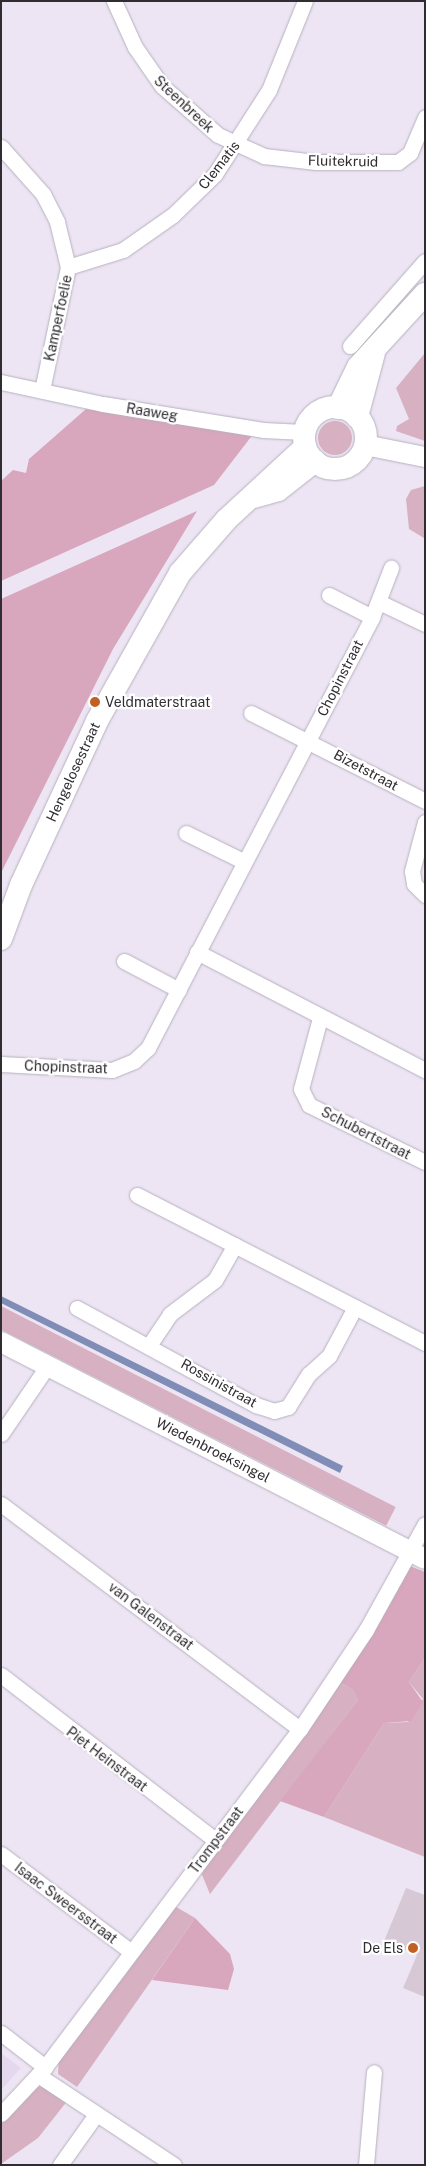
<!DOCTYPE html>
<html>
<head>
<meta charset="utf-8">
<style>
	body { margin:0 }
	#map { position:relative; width:426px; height:2166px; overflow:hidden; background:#ede5f4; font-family:"Public Sans",sans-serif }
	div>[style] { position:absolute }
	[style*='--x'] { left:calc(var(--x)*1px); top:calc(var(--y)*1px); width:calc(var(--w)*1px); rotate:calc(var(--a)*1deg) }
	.built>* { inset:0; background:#e4d8ee }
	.green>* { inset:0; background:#d7b0c2; transform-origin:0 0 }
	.round { border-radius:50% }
	.forest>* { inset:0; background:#d8a6bd }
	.water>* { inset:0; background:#7f8db7 }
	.building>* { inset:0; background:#d6c9d5 }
	.roads { filter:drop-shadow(0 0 1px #b7b0be) drop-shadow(0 0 1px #b7b0be) }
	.minor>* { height:15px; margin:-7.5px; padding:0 7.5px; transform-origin:7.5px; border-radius:7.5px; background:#fff }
	.tertiary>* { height:20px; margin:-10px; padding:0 10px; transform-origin:10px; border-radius:10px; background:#fff }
	.secondary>* { height:22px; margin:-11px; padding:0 11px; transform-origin:11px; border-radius:11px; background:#fff }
	.secondary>.ring { margin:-11px; padding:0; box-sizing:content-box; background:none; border:22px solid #fff; border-radius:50% }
	.dots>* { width:14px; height:14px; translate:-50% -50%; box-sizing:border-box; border:2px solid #fff; border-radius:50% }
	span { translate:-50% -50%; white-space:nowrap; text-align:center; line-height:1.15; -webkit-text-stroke:4.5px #fff; paint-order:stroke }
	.street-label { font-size:14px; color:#2f2c32 }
	.poi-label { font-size:14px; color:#2f2c32 }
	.left { translate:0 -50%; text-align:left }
	.right { translate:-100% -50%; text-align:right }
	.frame { position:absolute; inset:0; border:2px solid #2f2c32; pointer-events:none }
</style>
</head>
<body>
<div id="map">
	<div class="built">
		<div style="clip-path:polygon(1px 2053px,21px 2068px,1px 2090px)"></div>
	</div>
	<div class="green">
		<div style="clip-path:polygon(425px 353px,425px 441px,396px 431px,397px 426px,409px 419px,396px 388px)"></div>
		<div class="round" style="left:318px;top:421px;width:34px;height:34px"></div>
		<div style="clip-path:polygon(425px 486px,425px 537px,424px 538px,409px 529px,406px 499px,411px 490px)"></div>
		<div style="left:1px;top:1306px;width:443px;height:21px;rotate:27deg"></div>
		<div style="clip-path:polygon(425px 1658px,425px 1857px,324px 1817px,384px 1723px,408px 1722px,423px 1699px,409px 1682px)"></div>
		<div style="clip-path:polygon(339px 1682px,352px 1689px,358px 1700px,210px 1894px,200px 1870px)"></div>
		<div style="clip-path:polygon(173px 1905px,195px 1918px,77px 2087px,58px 2074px,59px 2053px)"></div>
		<div style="clip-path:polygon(41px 2086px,68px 2100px,38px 2138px,1px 2164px,1px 2122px,30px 2090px)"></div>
	</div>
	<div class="forest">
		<div style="clip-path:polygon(86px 409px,254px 433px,214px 485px,1px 581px,1px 481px,13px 470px,26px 473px,29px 459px)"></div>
		<div style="clip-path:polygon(197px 511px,113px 649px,1px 873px,1px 599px)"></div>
		<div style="clip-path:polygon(410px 1566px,425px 1572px,425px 1658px,409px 1682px,423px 1702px,411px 1721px,384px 1723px,324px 1817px,280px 1801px,358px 1700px,352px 1689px,339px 1682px)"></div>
		<div style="clip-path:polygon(195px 1918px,230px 1954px,234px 1969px,228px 1990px,152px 1980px)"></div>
	</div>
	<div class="water">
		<div style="clip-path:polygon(1px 1296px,343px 1466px,340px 1473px,1px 1303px)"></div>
	</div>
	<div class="building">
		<div style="clip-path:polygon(406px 1888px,425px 1895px,425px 1997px,403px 1988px,417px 1955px,384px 1941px)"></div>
	</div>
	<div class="roads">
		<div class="minor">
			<div style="--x:114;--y:1;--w:51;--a:65.5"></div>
			<div style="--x:135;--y:47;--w:47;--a:55.3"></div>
			<div style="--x:162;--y:86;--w:74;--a:41.2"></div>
			<div style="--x:218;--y:135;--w:51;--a:24.5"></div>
			<div style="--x:264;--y:156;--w:52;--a:6.6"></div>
			<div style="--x:316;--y:162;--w:82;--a:0"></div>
			<div style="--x:398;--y:162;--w:15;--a:-37"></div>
			<div style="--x:410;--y:153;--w:39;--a:-67"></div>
			<div style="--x:1;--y:147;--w:63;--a:48.2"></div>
			<div style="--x:43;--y:194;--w:31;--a:63"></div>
			<div style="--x:57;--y:222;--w:46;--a:76.3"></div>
			<div style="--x:68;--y:267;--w:126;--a:101.9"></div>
			<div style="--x:68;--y:267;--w:58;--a:-17.2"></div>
			<div style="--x:123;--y:250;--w:61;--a:-35"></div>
			<div style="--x:173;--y:215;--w:59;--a:-44.3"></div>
			<div style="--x:215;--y:174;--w:100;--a:-57.3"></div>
			<div style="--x:269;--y:90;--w:96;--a:-68"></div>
			<div style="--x:350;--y:346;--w:113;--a:-48.6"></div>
			<div style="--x:1;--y:382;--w:104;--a:12.2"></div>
			<div style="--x:103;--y:404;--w:162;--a:9.2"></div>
			<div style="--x:263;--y:430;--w:41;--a:2.8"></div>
			<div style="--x:329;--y:595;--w:48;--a:27.1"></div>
			<div style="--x:379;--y:602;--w:51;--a:25.6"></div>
			<div style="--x:251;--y:713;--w:195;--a:26.8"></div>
			<div style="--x:425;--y:822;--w:51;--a:104.9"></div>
			<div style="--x:412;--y:871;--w:13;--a:81"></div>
			<div style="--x:414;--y:884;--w:16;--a:45"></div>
			<div style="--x:186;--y:833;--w:64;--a:26.2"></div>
			<div style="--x:197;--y:952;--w:257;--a:27.4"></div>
			<div style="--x:124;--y:961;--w:62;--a:27.8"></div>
			<div style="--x:320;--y:1018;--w:73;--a:105"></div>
			<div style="--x:301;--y:1089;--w:18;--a:63"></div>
			<div style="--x:309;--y:1105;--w:129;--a:26.2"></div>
			<div style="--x:1;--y:1064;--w:111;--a:3.1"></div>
			<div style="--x:112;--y:1070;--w:24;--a:-22"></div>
			<div style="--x:134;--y:1061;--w:19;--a:-43"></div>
			<div style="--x:148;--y:1048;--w:486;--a:-62.5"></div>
			<div style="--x:372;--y:617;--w:53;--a:-68.8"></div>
			<div style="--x:137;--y:1195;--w:324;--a:27.2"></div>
			<div style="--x:77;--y:1308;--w:204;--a:28.5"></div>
			<div style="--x:256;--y:1405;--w:19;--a:18"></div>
			<div style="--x:274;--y:1411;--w:15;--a:-16"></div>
			<div style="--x:288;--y:1407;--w:39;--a:-58"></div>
			<div style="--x:309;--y:1374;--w:27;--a:-42"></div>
			<div style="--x:329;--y:1356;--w:55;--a:-62"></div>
			<div style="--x:150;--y:1344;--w:36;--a:-56"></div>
			<div style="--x:170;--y:1314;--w:56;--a:-37.1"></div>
			<div style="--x:215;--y:1280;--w:40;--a:-60.3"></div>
			<div style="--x:1;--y:1434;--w:83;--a:-55.7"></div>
			<div style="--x:1;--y:1504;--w:374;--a:37"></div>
			<div style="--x:1;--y:1675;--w:270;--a:37.6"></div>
			<div style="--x:1;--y:1854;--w:161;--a:36.9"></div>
			<div style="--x:1;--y:2033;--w:56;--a:37.7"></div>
			<div style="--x:38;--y:2075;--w:163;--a:33.5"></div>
			<div style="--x:1;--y:2114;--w:64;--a:-46.9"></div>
			<div style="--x:45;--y:2067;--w:423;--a:-53"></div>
			<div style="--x:300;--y:1729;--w:119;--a:-56.3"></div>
			<div style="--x:366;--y:1630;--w:121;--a:-60.9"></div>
			<div style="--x:60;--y:2165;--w:60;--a:-54.5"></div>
			<div style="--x:366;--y:2165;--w:93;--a:-85.1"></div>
		</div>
		<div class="tertiary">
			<div style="--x:365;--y:445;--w:61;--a:11.3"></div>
			<div style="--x:1;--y:1342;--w:476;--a:27.1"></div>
		</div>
		<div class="secondary">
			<div class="ring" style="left:304px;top:407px;width:40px;height:40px"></div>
			<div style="--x:338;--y:408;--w:46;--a:-64"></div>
			<div style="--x:358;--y:367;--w:99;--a:-47.5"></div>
			<div style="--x:357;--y:417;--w:66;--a:-75.1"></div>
			<div style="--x:254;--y:497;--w:25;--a:-16"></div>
			<div style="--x:278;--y:490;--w:47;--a:-38.1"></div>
			<div style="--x:1;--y:939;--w:58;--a:-69.7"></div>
			<div style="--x:21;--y:885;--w:181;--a:-65.1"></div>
			<div style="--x:97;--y:721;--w:170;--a:-60.7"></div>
			<div style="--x:180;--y:573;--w:70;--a:-49"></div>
			<div style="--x:226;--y:520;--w:108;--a:-42.7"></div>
		</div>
	</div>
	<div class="dots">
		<div style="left:95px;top:702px;background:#c26023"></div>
		<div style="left:413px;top:1948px;background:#c26023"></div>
	</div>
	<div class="street-label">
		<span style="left:184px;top:104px;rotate:43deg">Steenbreek</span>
		<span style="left:343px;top:161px;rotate:1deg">Fluitekruid</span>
		<span style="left:219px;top:165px;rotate:-52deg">Clematis</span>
		<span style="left:58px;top:318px;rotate:-78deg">Kamperfoelie</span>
		<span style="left:152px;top:412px;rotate:9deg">Raaweg</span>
		<span style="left:340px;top:678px;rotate:-63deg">Chopinstraat</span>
		<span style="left:366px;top:770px;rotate:28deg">Bizetstraat</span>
		<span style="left:73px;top:772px;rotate:-65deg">Hengelosestraat</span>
		<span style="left:66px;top:1067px;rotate:2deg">Chopinstraat</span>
		<span style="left:366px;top:1133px;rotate:27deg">Schubertstraat</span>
		<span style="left:219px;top:1383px;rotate:29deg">Rossinistraat</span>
		<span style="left:213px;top:1450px;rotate:27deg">Wiedenbroeksingel</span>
		<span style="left:151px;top:1616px;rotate:37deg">van Galenstraat</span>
		<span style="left:107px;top:1759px;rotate:37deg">Piet Heinstraat</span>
		<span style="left:216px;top:1840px;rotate:-53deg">Trompstraat</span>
		<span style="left:66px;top:1903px;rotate:37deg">Isaac Sweersstraat</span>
	</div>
	<div class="poi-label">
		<span class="left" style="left:105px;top:702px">Veldmaterstraat</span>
		<span class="right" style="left:403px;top:1948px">De Els</span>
	</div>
	<div class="frame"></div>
</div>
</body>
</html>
